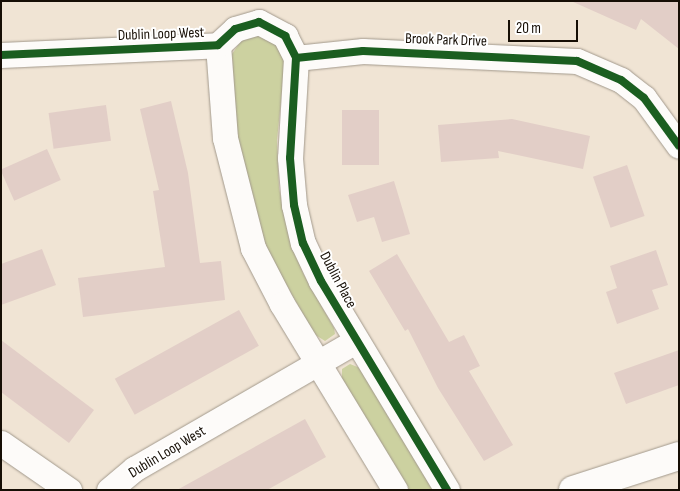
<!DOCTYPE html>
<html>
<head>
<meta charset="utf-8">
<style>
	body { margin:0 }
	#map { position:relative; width:680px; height:491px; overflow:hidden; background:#f0e4d4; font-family:"Sofia Sans Condensed",sans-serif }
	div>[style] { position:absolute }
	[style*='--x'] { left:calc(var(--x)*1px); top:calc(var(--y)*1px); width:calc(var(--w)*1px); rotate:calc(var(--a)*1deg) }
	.green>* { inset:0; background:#ccd1a0 }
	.building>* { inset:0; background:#e2cec7; transform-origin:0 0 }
	.roads { filter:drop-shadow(0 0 1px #a2998c) drop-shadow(0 0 1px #a2998c) }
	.minor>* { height:25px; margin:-12.5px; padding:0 12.5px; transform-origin:12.5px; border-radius:12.5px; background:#fdfbf9 }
	.major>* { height:28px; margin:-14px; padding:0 14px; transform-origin:14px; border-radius:14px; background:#fdfbf9 }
	.cycleway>* { height:8px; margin:-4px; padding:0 4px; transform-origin:4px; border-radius:4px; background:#1b5e20 }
	span { translate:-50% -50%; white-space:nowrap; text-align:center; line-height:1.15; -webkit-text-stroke:4px #fff; paint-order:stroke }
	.street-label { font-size:15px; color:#160e05 }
	.frame { position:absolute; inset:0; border:2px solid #160e05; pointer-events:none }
	.scale { position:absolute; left:508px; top:20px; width:70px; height:22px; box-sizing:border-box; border:2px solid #160e05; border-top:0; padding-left:6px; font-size:15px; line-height:18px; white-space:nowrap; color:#160e05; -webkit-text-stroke:4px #fff; paint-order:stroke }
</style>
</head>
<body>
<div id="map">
	<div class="green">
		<div style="clip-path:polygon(258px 34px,277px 44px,285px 62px,277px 140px,279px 188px,288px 231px,303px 273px,334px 328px,335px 334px,325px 341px,314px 334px,267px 250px,237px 144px,232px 54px,243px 38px)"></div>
		<div style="clip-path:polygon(350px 364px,360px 368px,433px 490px,409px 490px,342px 380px,342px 369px)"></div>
	</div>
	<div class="building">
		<div style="clip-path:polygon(571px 1px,679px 1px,679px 49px,641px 19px,636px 30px)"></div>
		<div style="clip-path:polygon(171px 101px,188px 173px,200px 263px,221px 261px,225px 300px,83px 317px,78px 278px,165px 267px,153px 191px,159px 190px,140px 109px)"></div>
		<div style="left:106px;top:105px;width:36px;height:58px;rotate:82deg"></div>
		<div style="left:342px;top:110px;width:37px;height:55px"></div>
		<div style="clip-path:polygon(512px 119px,590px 136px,583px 169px,498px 151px,499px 158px,441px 162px,438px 125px)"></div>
		<div style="left:47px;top:149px;width:34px;height:51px;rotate:66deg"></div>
		<div style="left:627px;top:165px;width:54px;height:36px;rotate:71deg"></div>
		<div style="clip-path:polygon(394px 181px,410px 234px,382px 242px,374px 217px,357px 222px,348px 195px)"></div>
		<div style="clip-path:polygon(42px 249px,56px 285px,1px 305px,1px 264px)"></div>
		<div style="clip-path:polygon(656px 250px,668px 285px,652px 290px,659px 309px,617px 324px,606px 292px,617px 288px,610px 266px)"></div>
		<div style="clip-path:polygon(397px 254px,449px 342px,464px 335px,480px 366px,469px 371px,513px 445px,484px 461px,438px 388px,408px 329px,405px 331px,369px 271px)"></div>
		<div style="left:239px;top:310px;width:41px;height:142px;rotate:61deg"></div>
		<div style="clip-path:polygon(1px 340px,94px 410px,69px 443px,1px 392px)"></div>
		<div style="clip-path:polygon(679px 350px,679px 385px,626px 404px,614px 373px)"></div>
		<div style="clip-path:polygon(305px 419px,326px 457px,303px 470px,267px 490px,177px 490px)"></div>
	</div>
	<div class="roads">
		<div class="minor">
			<div style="--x:218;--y:45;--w:93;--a:85.7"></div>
			<div style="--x:225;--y:138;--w:114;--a:75.7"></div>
			<div style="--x:253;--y:248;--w:63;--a:62.6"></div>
			<div style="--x:282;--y:304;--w:218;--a:58.7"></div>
			<div style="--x:1;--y:55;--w:217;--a:-2.6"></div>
			<div style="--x:218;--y:45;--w:23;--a:-43"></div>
			<div style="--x:235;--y:29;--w:25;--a:-16"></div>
			<div style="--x:259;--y:22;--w:30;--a:28"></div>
			<div style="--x:285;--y:36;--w:25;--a:63"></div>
			<div style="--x:296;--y:58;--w:100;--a:93.4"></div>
			<div style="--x:290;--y:158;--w:47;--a:85.1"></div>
			<div style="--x:294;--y:205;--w:39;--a:77"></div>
			<div style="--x:303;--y:243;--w:42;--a:64.7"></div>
			<div style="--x:321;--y:281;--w:244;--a:58.9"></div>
			<div style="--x:296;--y:58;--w:67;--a:-6"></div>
			<div style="--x:363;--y:51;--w:214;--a:2.7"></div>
			<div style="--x:577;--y:61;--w:48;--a:23.4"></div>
			<div style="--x:621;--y:80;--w:29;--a:38"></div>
			<div style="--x:644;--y:98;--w:59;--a:53.9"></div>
			<div style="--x:1;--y:443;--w:83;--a:34.7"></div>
			<div style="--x:109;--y:490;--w:33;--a:-40"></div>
			<div style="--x:134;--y:469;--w:256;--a:-30"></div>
		</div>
		<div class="major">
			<div style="--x:573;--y:490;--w:111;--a:-17.8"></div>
		</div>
	</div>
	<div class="cycleway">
		<div style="--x:1;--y:55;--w:217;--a:-2.6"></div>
		<div style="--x:218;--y:45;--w:23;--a:-43"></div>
		<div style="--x:235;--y:29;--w:25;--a:-16"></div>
		<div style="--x:259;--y:22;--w:30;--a:28"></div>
		<div style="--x:285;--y:36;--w:25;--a:63"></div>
		<div style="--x:296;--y:58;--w:100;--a:93.4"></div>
		<div style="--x:290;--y:158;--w:47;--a:85.1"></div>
		<div style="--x:294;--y:205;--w:39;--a:77"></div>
		<div style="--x:303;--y:243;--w:42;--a:64.7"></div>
		<div style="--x:321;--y:281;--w:244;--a:58.9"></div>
		<div style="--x:296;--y:58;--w:67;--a:-6"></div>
		<div style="--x:363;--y:51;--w:214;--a:2.7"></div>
		<div style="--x:577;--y:61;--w:48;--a:23.4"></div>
		<div style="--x:621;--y:80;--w:29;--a:38"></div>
		<div style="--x:644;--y:98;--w:59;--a:53.9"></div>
	</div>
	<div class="street-label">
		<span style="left:161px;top:34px;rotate:-2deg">Dublin Loop West</span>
		<span style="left:446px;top:40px;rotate:2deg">Brook Park Drive</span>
		<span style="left:338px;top:280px;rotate:62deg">Dublin Place</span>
		<span style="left:167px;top:452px;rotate:-31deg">Dublin Loop West</span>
	</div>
	<div class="frame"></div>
	<div class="scale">20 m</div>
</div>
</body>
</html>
